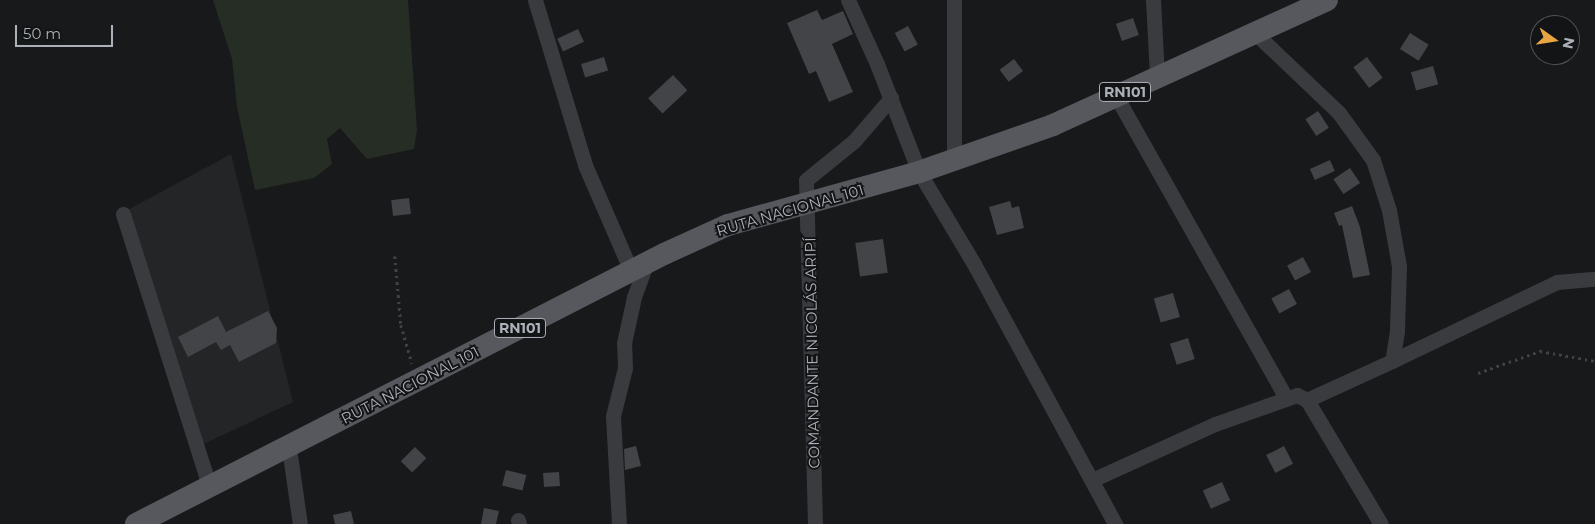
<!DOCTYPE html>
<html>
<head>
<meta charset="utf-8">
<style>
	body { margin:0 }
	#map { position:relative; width:1595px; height:524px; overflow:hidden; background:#18191a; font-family:Montserrat,sans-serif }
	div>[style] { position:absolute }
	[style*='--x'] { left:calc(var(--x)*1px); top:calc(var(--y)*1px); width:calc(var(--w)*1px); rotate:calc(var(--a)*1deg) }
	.built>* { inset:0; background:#242527 }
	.green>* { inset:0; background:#252d25 }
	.building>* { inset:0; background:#434447; transform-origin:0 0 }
	.path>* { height:2.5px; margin-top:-1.25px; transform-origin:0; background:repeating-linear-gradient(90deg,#404246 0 2.5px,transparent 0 6.5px) }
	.street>* { height:15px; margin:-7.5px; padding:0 7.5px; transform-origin:7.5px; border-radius:7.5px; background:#3a3b3f }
	.primary>* { height:22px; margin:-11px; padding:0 11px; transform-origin:11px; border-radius:11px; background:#56585e }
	span { translate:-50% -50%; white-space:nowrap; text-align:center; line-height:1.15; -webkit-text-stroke:4px #131415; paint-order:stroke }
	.shield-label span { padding:1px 4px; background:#131415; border:1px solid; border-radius:4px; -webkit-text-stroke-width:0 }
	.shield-label { font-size:14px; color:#acb1b9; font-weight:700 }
	.street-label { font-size:15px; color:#acb1b9 }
	.north { position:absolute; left:1530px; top:15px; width:50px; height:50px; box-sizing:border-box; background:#131415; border:1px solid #505357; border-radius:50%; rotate:103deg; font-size:14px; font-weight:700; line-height:20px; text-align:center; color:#acb1b9 }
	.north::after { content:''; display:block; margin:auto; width:18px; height:22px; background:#e9a542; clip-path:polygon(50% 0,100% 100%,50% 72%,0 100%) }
	.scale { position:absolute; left:15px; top:25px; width:98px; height:22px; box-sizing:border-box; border:2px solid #acb1b9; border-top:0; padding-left:6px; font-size:15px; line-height:18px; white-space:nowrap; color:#acb1b9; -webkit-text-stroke:4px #131415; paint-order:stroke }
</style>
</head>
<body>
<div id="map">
	<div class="built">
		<div style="clip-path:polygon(231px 154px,293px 402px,193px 449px,124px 212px)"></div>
	</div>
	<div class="green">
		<div style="clip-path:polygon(213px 0,408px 0,417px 130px,414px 149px,367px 159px,340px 128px,327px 139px,332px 164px,314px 178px,255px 190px,237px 107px,232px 59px)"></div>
	</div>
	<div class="building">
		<div style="clip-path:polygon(817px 10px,822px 20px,843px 11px,853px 34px,832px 44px,853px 92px,829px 102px,816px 71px,809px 74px,787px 23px)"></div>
		<div style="left:1133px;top:18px;width:18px;height:18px;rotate:71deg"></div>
		<div style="left:908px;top:26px;width:21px;height:15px;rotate:62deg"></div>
		<div style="left:578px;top:29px;width:14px;height:23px;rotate:65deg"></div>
		<div style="left:1410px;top:33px;width:22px;height:19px;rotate:32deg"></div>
		<div style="left:604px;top:57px;width:14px;height:24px;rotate:73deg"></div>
		<div style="left:1367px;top:57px;width:26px;height:17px;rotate:53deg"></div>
		<div style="left:1014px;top:59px;width:15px;height:18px;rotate:53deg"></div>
		<div style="left:1433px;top:66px;width:19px;height:23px;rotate:74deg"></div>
		<div style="left:673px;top:75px;width:21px;height:34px;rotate:47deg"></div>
		<div style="left:1318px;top:111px;width:20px;height:15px;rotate:57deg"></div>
		<div style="left:1330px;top:160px;width:12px;height:22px;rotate:66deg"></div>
		<div style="left:1350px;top:168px;width:18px;height:20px;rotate:56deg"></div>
		<div style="left:409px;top:198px;width:16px;height:18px;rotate:83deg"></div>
		<div style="clip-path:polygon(1010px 201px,1012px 208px,1019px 206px,1024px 228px,997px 235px,989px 207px)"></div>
		<div style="clip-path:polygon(1352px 206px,1360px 227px,1370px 275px,1353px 278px,1342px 225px,1339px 226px,1334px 213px)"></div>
		<div style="left:883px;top:239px;width:34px;height:28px;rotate:82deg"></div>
		<div style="left:1303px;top:257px;width:17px;height:18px;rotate:62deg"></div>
		<div style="left:1289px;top:289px;width:17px;height:20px;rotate:62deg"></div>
		<div style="left:1173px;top:293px;width:25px;height:20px;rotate:74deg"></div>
		<div style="clip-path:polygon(268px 311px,277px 328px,276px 343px,239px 362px,230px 345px,221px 350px,216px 342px,188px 357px,178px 337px,218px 316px,226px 332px)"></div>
		<div style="left:1188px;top:338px;width:22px;height:19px;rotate:72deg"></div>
		<div style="clip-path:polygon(636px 446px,641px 466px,625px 470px,624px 449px)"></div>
		<div style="left:1284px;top:446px;width:20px;height:20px;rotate:63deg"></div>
		<div style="left:415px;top:447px;width:16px;height:20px;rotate:45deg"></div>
		<div style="left:506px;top:470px;width:21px;height:16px;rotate:14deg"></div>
		<div style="left:559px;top:472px;width:14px;height:16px;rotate:86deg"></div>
		<div style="left:1222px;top:482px;width:20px;height:21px;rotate:66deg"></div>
		<div style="clip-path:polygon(484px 508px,499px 511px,496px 524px,481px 524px)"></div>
		<div style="clip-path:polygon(351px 511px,354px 524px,335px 524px,333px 515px)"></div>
	</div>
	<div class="path">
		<div style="--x:395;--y:256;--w:69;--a:85"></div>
		<div style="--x:401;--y:325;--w:40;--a:74"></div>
		<div style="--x:1478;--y:373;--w:66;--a:-19.5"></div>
		<div style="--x:1540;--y:351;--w:56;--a:10.3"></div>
	</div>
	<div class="street">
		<div style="--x:535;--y:0;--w:172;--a:73.1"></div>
		<div style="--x:585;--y:165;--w:116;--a:66.5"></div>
		<div style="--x:848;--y:0;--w:70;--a:65.6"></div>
		<div style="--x:877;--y:64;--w:116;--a:68.7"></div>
		<div style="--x:919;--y:172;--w:107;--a:59.1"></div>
		<div style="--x:974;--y:264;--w:296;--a:61.5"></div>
		<div style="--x:954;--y:0;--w:160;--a:90"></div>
		<div style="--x:1153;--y:0;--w:77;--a:87"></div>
		<div style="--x:1254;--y:32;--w:117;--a:43.6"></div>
		<div style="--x:1339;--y:113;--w:58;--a:54.1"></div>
		<div style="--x:1373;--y:160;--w:52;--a:72.3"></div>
		<div style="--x:1389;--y:210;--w:57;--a:79.9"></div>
		<div style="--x:1399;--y:266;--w:65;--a:91.8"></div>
		<div style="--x:1397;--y:331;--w:30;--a:99"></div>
		<div style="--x:1392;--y:361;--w:94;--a:155.4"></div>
		<div style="--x:1116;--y:96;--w:347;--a:60.6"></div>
		<div style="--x:123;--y:214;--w:287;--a:72.4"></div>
		<div style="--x:1392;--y:361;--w:183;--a:-25.6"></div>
		<div style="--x:1557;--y:282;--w:38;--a:-5"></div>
		<div style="--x:289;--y:448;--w:77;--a:81.8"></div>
		<div style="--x:1092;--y:480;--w:135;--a:-24.5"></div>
		<div style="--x:1215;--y:424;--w:87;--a:-19.5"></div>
		<div style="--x:1297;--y:395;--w:11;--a:27"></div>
		<div style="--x:1307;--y:400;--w:144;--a:59.2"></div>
		<div style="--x:518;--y:520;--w:4;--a:76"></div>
		<div style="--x:619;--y:524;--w:108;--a:-93.2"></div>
		<div style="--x:613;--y:416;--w:49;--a:-76"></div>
		<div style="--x:625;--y:368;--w:25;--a:-92"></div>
		<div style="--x:624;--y:343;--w:47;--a:-77.7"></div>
		<div style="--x:634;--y:297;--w:37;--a:-70"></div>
		<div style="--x:815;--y:524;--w:344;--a:-91.5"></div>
		<div style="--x:806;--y:180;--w:62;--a:-39.1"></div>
		<div style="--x:854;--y:141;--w:57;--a:-49.3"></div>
	</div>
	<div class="primary">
		<div style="--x:136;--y:524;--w:593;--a:-27.08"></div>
		<div style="--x:664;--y:254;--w:70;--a:-24.4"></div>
		<div style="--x:728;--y:225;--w:198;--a:-15.5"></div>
		<div style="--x:919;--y:172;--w:142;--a:-19.3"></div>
		<div style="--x:1053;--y:125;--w:301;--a:-24.5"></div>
	</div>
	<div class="shield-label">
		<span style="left:1125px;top:92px">RN101</span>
		<span style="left:520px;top:328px">RN101</span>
	</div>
	<div class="street-label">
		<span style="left:790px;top:210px;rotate:-16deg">RUTA NACIONAL 101</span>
		<span style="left:812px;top:353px;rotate:-91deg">COMANDANTE NICOLÁS ARIPÍ</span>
		<span style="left:410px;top:385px;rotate:-27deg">RUTA NACIONAL 101</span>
	</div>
	<div class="north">N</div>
	<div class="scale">50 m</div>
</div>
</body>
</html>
